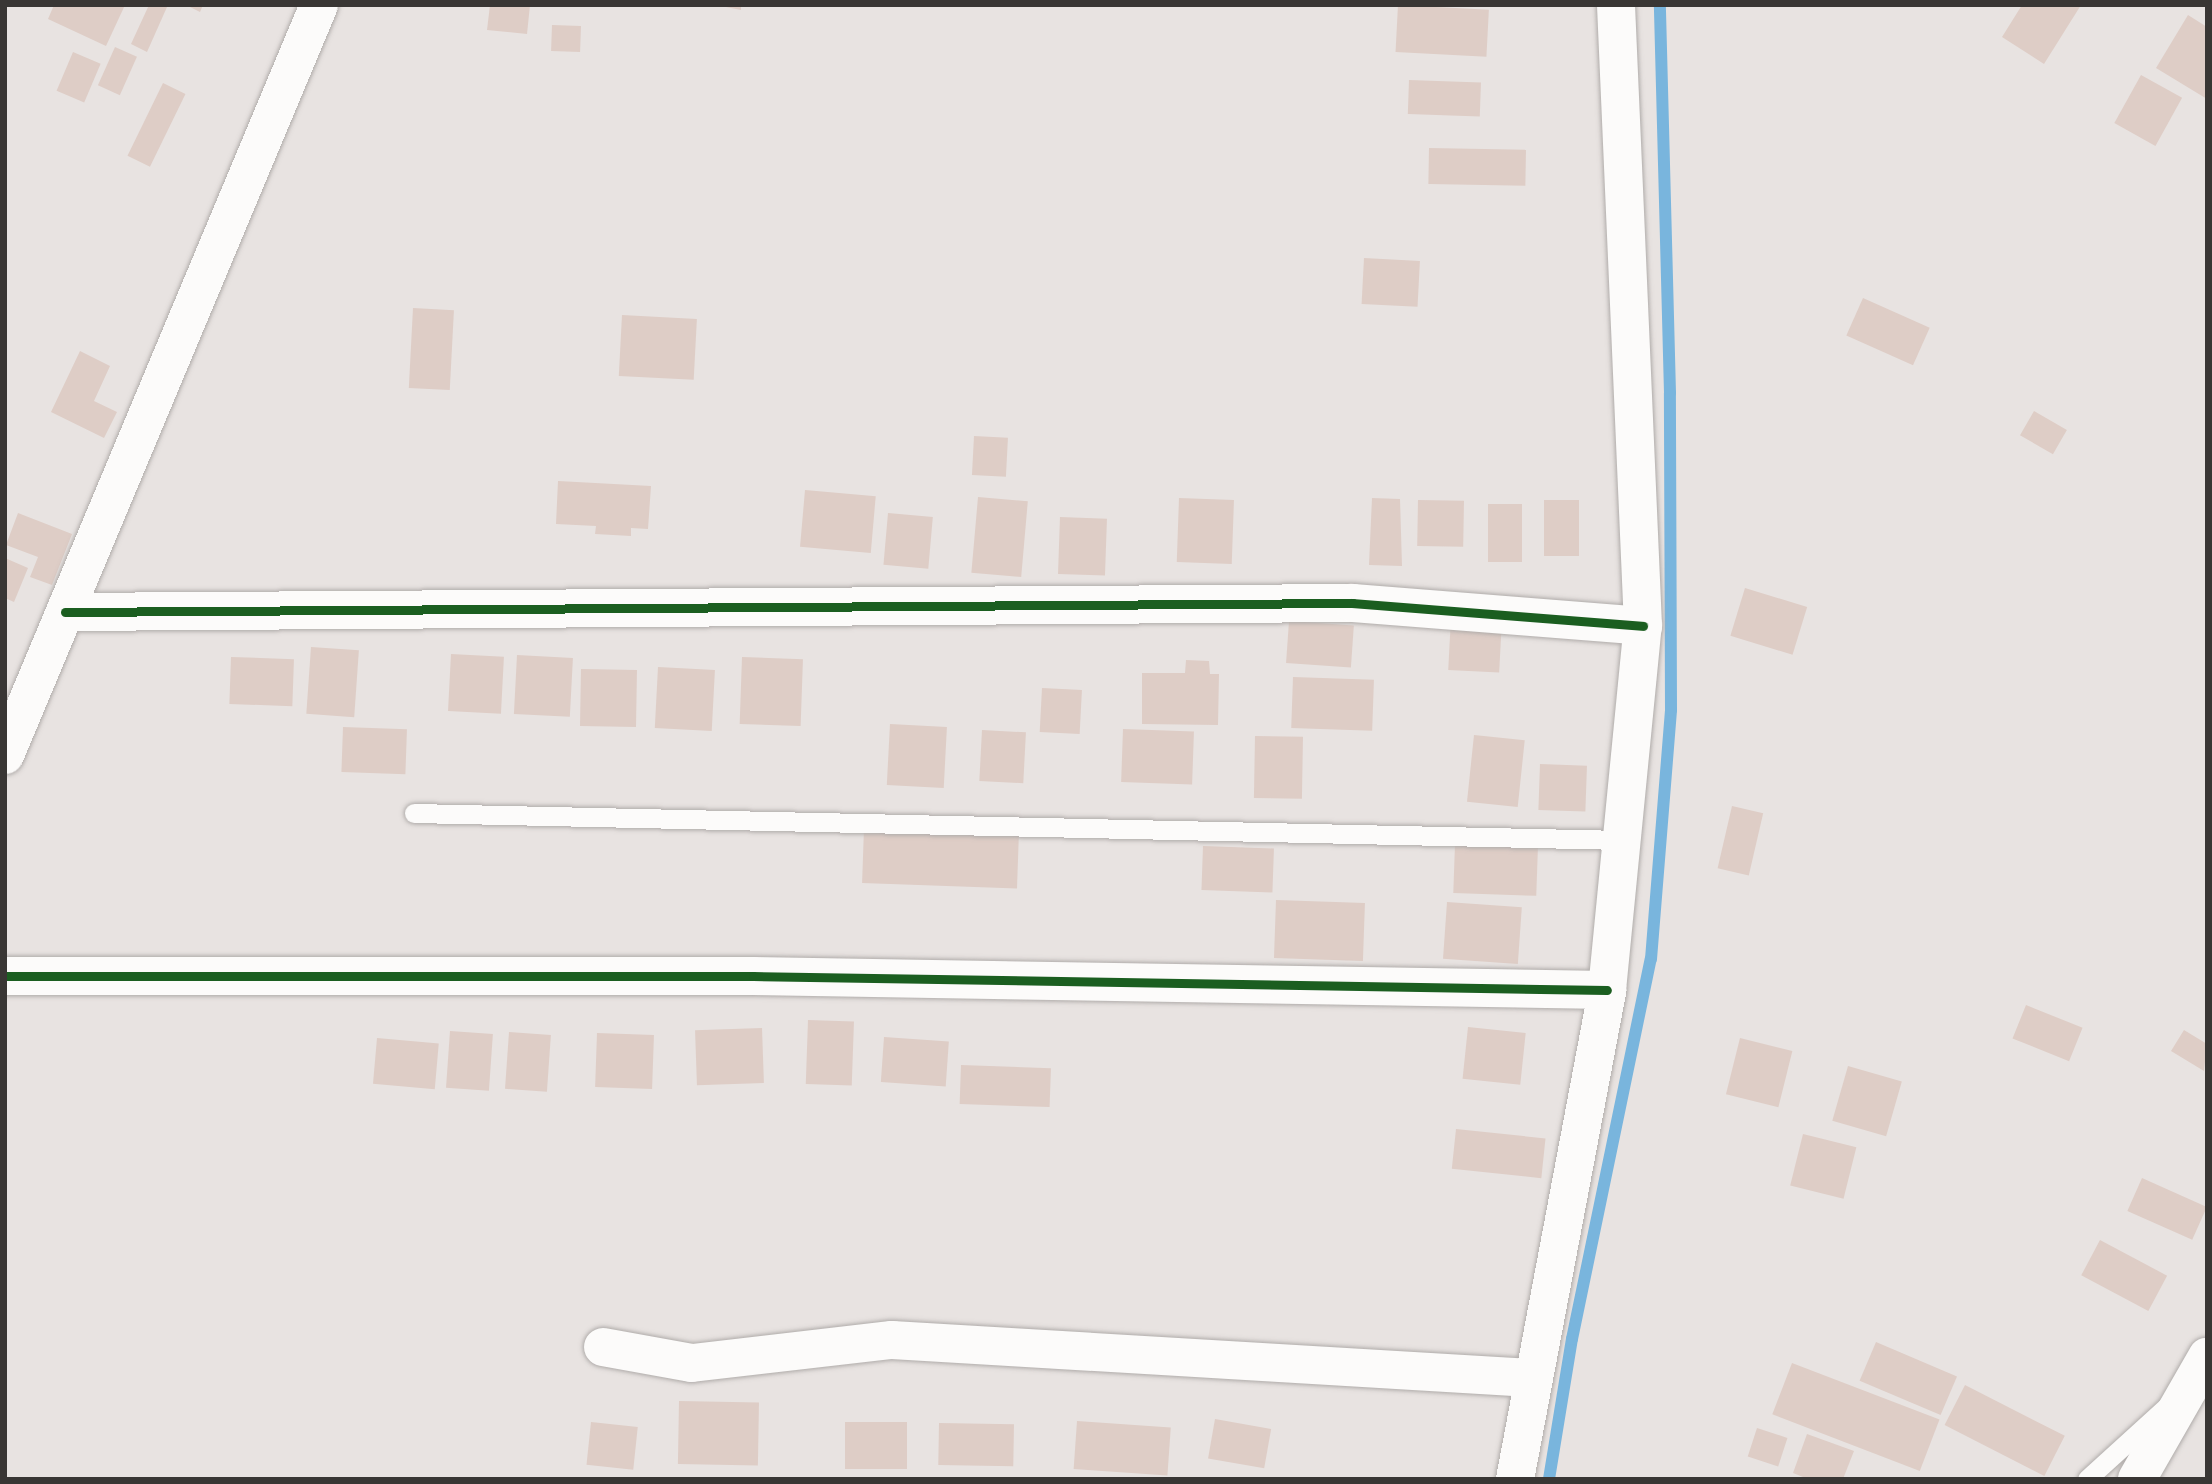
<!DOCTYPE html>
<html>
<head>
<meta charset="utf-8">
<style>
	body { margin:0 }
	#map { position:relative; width:2212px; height:1484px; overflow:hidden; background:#e8e3e1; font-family:"Archivo Narrow",sans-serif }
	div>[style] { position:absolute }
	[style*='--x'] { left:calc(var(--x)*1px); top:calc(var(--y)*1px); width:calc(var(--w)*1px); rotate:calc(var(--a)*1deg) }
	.stream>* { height:12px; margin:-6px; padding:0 6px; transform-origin:6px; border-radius:6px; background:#79b5dd }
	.building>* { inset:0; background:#decdc6; transform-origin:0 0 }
	.roads { filter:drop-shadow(0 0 2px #b0acaa) drop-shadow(0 0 2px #b0acaa) }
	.lane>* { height:19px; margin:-9.5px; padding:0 9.5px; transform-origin:9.5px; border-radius:9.5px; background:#fcfbfa }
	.street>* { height:38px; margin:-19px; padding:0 19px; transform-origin:19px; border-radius:19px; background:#fcfbfa }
	.secondary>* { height:38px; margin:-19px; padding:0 19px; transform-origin:19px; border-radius:19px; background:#fcfbfa }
	.cycleway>* { height:9px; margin:-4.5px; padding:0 4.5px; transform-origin:4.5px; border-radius:4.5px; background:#1b5e20 }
	span { translate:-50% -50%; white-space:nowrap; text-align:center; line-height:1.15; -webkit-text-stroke:5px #fff; paint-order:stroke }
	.frame { position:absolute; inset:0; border:7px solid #393634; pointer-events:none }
</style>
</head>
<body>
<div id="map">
	<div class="stream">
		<div style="--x:1549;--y:1479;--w:142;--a:-80.7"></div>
		<div style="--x:1572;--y:1339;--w:388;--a:-78.3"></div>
		<div style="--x:1651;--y:959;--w:250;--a:-85.4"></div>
		<div style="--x:1671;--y:710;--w:317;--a:-90.2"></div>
		<div style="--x:1670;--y:393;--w:388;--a:-91.5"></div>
	</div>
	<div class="building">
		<div style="clip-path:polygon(54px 5px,125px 5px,106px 46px,48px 19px)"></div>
		<div style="clip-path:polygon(149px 5px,167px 7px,147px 52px,131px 44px)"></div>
		<div style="clip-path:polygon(186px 5px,203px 5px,200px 12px)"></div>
		<div style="clip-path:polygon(490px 5px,530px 5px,527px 34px,487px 30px)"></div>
		<div style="clip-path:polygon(716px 5px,741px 5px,741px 10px)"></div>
		<div style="left:1398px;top:5px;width:91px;height:47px;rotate:3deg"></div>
		<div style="clip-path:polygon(2022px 5px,2081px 5px,2044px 64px,2002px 37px)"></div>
		<div style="clip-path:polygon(2188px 15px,2207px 27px,2207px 99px,2156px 68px)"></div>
		<div style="left:552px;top:25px;width:29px;height:26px;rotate:2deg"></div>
		<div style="left:115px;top:47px;width:24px;height:42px;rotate:24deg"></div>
		<div style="left:73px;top:52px;width:30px;height:42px;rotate:23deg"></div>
		<div style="left:2141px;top:75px;width:47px;height:55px;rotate:29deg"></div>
		<div style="left:1409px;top:80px;width:72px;height:34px;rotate:2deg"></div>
		<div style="left:163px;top:83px;width:25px;height:81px;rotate:26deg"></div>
		<div style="left:1429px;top:148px;width:97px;height:36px;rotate:1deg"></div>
		<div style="left:1364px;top:258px;width:56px;height:46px;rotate:3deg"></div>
		<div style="left:1863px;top:298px;width:73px;height:41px;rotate:24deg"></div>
		<div style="left:413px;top:308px;width:41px;height:80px;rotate:3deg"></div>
		<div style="left:622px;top:315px;width:75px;height:61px;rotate:3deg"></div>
		<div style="clip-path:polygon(80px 351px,110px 366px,94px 401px,117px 412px,104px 438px,51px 412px)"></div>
		<div style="left:2034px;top:411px;width:38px;height:28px;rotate:30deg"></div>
		<div style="left:974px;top:436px;width:34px;height:39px;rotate:3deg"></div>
		<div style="clip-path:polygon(558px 481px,651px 486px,648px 529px,631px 528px,631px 536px,595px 534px,596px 526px,556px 524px)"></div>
		<div style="left:805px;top:490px;width:71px;height:57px;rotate:5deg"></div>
		<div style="left:978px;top:497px;width:50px;height:76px;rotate:5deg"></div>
		<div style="left:1179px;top:498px;width:55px;height:64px;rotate:2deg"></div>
		<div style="clip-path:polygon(1372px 498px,1400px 499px,1402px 566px,1369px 565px)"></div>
		<div style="left:1418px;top:500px;width:46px;height:46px;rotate:1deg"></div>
		<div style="left:1579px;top:500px;width:56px;height:35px;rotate:90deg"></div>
		<div style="left:1522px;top:504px;width:58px;height:34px;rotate:90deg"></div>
		<div style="clip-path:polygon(18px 513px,72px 534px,52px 585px,30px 577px,38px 557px,6px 545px)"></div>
		<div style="left:888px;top:513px;width:45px;height:52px;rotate:5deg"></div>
		<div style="left:1060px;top:517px;width:47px;height:57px;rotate:2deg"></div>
		<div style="clip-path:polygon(5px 558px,28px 568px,14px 602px,5px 598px)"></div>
		<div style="left:1745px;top:588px;width:65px;height:50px;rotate:17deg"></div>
		<div style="left:1451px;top:617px;width:51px;height:53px;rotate:3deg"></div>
		<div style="left:1289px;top:621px;width:65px;height:42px;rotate:4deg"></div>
		<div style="left:311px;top:647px;width:48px;height:67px;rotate:4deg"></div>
		<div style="left:451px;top:654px;width:53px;height:57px;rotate:3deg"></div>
		<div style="left:517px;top:655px;width:56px;height:59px;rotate:3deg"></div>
		<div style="left:231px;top:657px;width:63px;height:47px;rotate:2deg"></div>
		<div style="left:742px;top:657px;width:61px;height:67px;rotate:2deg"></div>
		<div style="clip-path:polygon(1186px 660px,1209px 661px,1210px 674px,1219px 674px,1218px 725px,1142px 724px,1142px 673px,1185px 673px)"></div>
		<div style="left:658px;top:667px;width:57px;height:61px;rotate:3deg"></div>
		<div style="left:581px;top:669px;width:56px;height:57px;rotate:1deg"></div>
		<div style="left:1293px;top:677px;width:81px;height:51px;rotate:2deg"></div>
		<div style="left:1042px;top:688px;width:40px;height:44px;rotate:3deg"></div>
		<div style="left:890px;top:724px;width:57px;height:61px;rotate:3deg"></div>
		<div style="left:343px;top:727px;width:64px;height:45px;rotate:2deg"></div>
		<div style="left:1123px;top:729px;width:71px;height:53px;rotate:2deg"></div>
		<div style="left:982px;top:730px;width:44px;height:51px;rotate:3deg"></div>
		<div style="left:1474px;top:735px;width:51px;height:67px;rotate:6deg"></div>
		<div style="left:1255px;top:736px;width:48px;height:62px;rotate:1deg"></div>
		<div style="left:1540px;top:764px;width:47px;height:46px;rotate:2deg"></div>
		<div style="left:1732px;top:806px;width:32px;height:64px;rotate:13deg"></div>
		<div style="left:864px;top:828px;width:155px;height:55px;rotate:2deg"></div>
		<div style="left:1455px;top:844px;width:83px;height:49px;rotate:2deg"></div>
		<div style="left:1203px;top:846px;width:71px;height:44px;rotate:2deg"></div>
		<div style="left:1276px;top:900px;width:89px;height:58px;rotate:2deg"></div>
		<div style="left:1447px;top:902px;width:75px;height:57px;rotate:4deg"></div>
		<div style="left:2026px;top:1005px;width:61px;height:36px;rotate:22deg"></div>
		<div style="left:808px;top:1020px;width:46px;height:64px;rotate:2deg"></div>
		<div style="left:1468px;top:1027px;width:58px;height:52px;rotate:6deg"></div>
		<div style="left:762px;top:1028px;width:55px;height:67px;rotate:88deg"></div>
		<div style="clip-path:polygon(2184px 1030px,2207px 1044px,2204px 1071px,2171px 1051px)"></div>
		<div style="left:450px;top:1031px;width:43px;height:57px;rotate:4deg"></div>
		<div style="left:509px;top:1032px;width:42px;height:57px;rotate:4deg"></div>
		<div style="left:597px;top:1033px;width:57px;height:54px;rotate:2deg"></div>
		<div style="left:884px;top:1037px;width:65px;height:45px;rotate:4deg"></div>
		<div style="left:377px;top:1038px;width:62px;height:46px;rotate:5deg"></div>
		<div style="left:1740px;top:1038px;width:54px;height:58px;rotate:14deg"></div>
		<div style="left:961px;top:1065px;width:90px;height:39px;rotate:2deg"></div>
		<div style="left:1848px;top:1066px;width:56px;height:57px;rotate:16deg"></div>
		<div style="left:1456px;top:1129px;width:90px;height:40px;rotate:6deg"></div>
		<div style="left:1803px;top:1134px;width:55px;height:53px;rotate:14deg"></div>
		<div style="left:2142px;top:1178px;width:71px;height:36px;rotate:24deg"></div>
		<div style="left:2100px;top:1240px;width:76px;height:40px;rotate:28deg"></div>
		<div style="left:1876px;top:1342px;width:88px;height:42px;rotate:23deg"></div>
		<div style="left:1792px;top:1363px;width:158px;height:55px;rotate:21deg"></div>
		<div style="left:1965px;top:1385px;width:112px;height:45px;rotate:27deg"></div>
		<div style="left:679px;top:1401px;width:80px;height:63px;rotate:1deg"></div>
		<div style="left:1215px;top:1419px;width:57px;height:40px;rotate:10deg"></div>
		<div style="left:1077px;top:1421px;width:94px;height:48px;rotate:4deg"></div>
		<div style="left:591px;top:1422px;width:47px;height:43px;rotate:6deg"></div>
		<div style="left:845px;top:1422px;width:62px;height:47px"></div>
		<div style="left:939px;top:1423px;width:75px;height:42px;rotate:1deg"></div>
		<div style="left:1757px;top:1428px;width:32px;height:30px;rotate:18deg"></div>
		<div style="clip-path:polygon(1807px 1434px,1854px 1451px,1843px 1479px,1808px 1479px,1793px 1473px)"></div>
	</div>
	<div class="roads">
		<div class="lane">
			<div style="--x:414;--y:813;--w:1211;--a:1.28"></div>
			<div style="--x:2087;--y:1479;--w:107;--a:-42.3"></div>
		</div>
		<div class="street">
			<div style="--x:65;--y:612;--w:1288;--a:-0.4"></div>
			<div style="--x:1353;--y:603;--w:291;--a:4.5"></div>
			<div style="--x:5;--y:755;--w:813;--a:-67.28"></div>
			<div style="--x:5;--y:976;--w:748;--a:0"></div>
			<div style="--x:753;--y:976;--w:854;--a:0.94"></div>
			<div style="--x:603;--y:1347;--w:90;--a:10.2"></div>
			<div style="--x:692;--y:1363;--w:201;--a:-6.6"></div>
			<div style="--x:892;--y:1340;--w:640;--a:3.4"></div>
			<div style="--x:1515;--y:1479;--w:498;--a:-79.3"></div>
			<div style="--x:1607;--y:990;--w:366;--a:-84.4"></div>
			<div style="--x:1643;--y:626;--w:622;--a:-92.49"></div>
		</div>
		<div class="secondary">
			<div style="--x:2137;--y:1479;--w:141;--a:-60.2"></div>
		</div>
	</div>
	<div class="cycleway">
		<div style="--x:65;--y:612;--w:1288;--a:-0.4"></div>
		<div style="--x:1353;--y:603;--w:291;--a:4.5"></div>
		<div style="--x:5;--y:976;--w:748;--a:0"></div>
		<div style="--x:753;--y:976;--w:854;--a:0.94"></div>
	</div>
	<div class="frame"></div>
</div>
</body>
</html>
